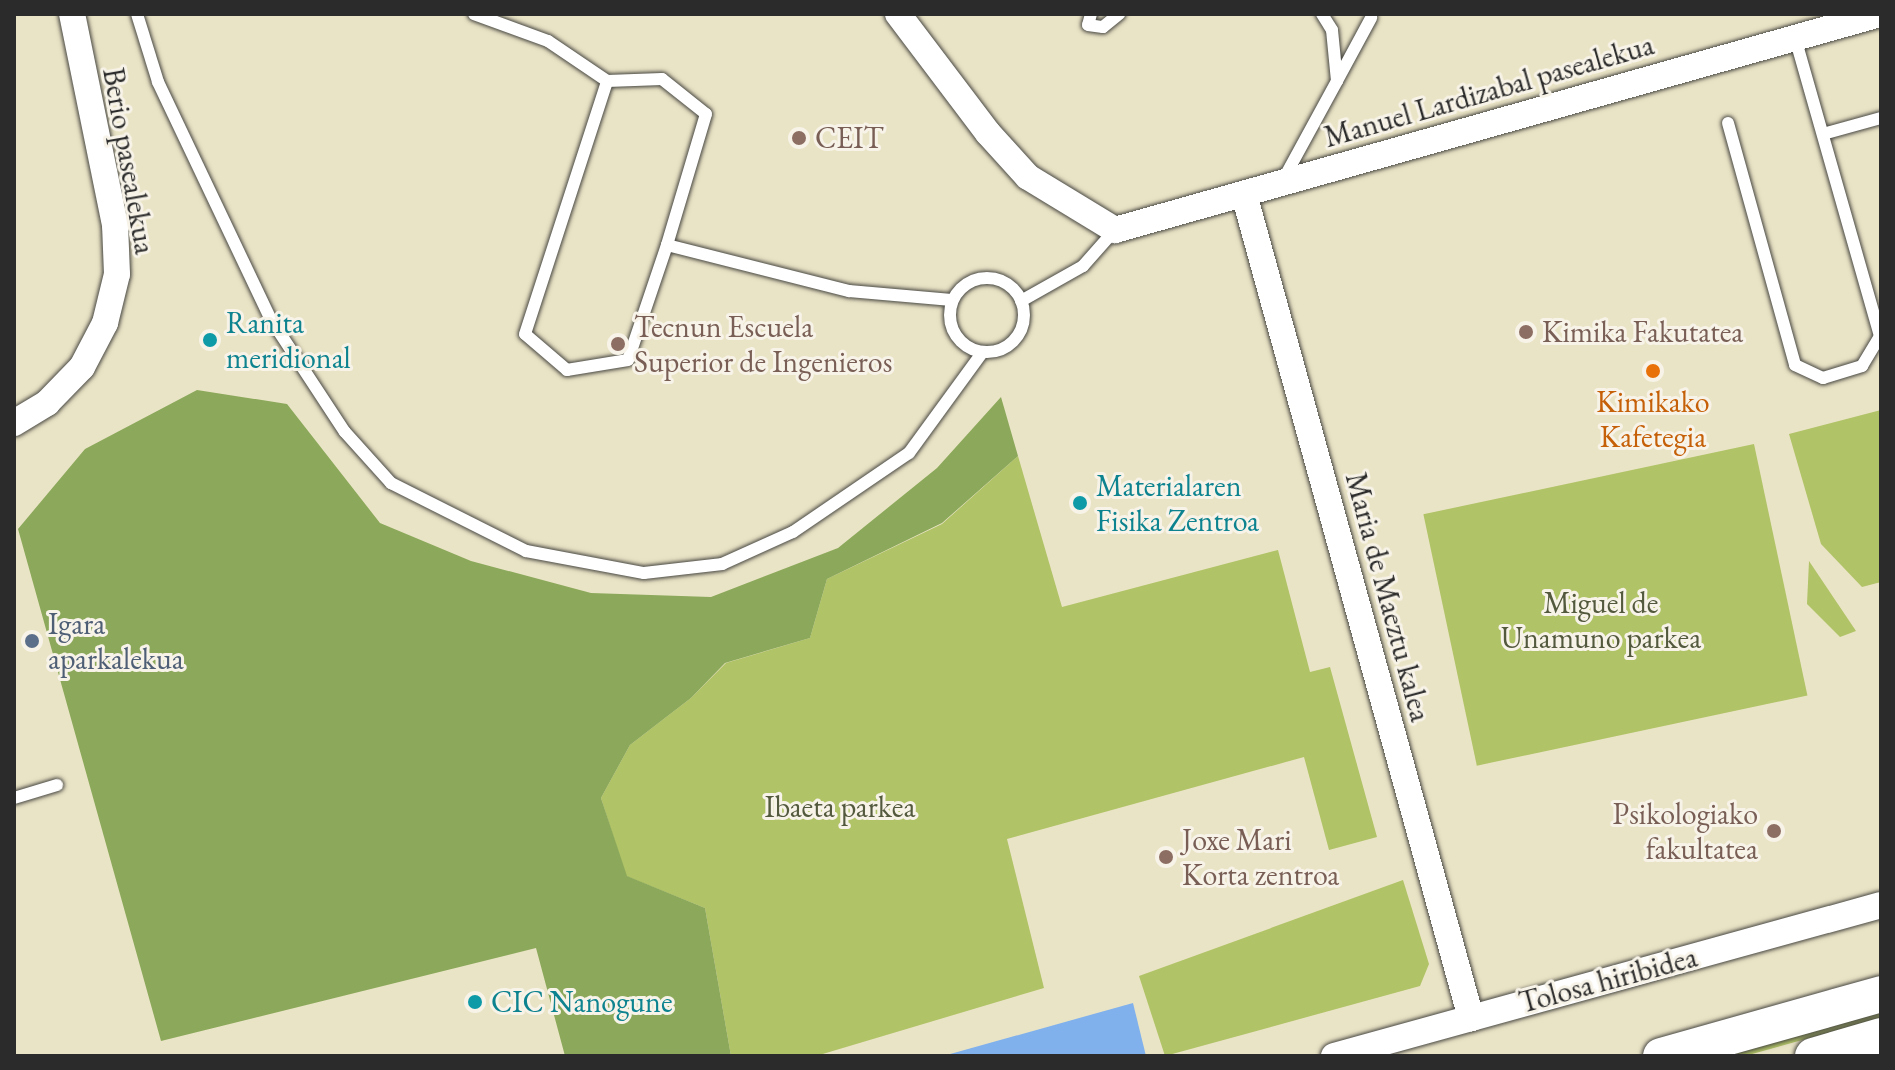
<!DOCTYPE html>
<html>
<head>
<meta charset="utf-8">
<style>
	body { margin:0 }
	#map { position:relative; width:1895px; height:1070px; overflow:hidden; background:#eae4c6; font-family:"EB Garamond",serif }
	div>[style] { position:absolute }
	[style*='--x'] { left:calc(var(--x)*1px); top:calc(var(--y)*1px); width:calc(var(--w)*1px); rotate:calc(var(--a)*1deg) }
	.green>* { inset:0; background:#b0c366; transform-origin:0 0 }
	.forest>* { inset:0; background:#8ca95b }
	.water>* { inset:0; background:#80b1ec }
	.roads { filter:drop-shadow(0 0 2px #484742) drop-shadow(0 0 2px #484742) }
	.lane>* { height:12px; margin:-6px; padding:0 6px; transform-origin:6px; border-radius:6px; background:#fff }
	.lane>.ring { margin:-6px; padding:0; box-sizing:content-box; background:none; border:12px solid #fff; border-radius:50% }
	.street>* { height:26px; margin:-13px; padding:0 13px; transform-origin:13px; border-radius:13px; background:#fff }
	.secondary>* { height:36px; margin:-18px; padding:0 18px; transform-origin:18px; border-radius:18px; background:#fff }
	.dots>* { width:22px; height:22px; translate:-50% -50%; box-sizing:border-box; border:4px solid #f7f3e8; border-radius:50% }
	span { translate:-50% -50%; white-space:nowrap; text-align:center; line-height:1.15; -webkit-text-stroke:6px #f7f3e8; paint-order:stroke }
	.street-label { font-size:30px; color:#2b2b2b }
	.education-label { font-size:30px; color:#785e54 }
	.left { translate:0 -50%; text-align:left }
	.right { translate:-100% -50%; text-align:right }
	.culture-label { font-size:30px; color:#0d838f }
	.food-label { font-size:30px; color:#c56008 }
	.park-label { font-size:30px; color:#53593d }
	.service-label { font-size:30px; color:#4e5e75 }
	.frame { position:absolute; inset:0; border:16px solid #2b2b2b; pointer-events:none }
</style>
</head>
<body>
<div id="map">
	<div class="green">
		<div style="clip-path:polygon(1881px 410px,1881px 582px,1862px 587px,1821px 544px,1789px 434px)"></div>
		<div style="left:1754px;top:444px;width:257px;height:338px;rotate:78deg"></div>
		<div style="clip-path:polygon(1018px 456px,1062px 607px,1278px 550px,1310px 672px,1330px 667px,1377px 837px,1329px 850px,1304px 757px,1007px 839px,1044px 988px,816px 1056px,731px 1056px,705px 908px,626px 876px,601px 798px,630px 745px,691px 698px,726px 663px,810px 638px,827px 579px,942px 524px)"></div>
		<div style="clip-path:polygon(1809px 561px,1856px 631px,1840px 637px,1807px 604px)"></div>
		<div style="clip-path:polygon(1403px 880px,1429px 964px,1420px 986px,1165px 1056px,1139px 976px)"></div>
		<div style="clip-path:polygon(1881px 1008px,1881px 1018px,1745px 1056px,1711px 1056px)"></div>
	</div>
	<div class="forest">
		<div style="clip-path:polygon(197px 390px,287px 404px,380px 523px,471px 561px,591px 593px,711px 597px,838px 548px,937px 468px,1001px 397px,1018px 456px,942px 523px,827px 579px,810px 638px,725px 663px,691px 698px,630px 745px,601px 798px,627px 876px,705px 908px,731px 1056px,565px 1056px,536px 948px,161px 1041px,18px 529px,85px 449px)"></div>
	</div>
	<div class="water">
		<div style="clip-path:polygon(1133px 1003px,1146px 1056px,943px 1056px)"></div>
	</div>
	<div class="roads">
		<div class="lane">
			<div style="--x:137;--y:14;--w:71;--a:72.8"></div>
			<div style="--x:158;--y:82;--w:261;--a:64.6"></div>
			<div style="--x:270;--y:318;--w:136;--a:56.7"></div>
			<div style="--x:345;--y:432;--w:69;--a:48"></div>
			<div style="--x:391;--y:483;--w:151;--a:26.7"></div>
			<div style="--x:526;--y:551;--w:120;--a:10.6"></div>
			<div style="--x:644;--y:573;--w:79;--a:-6.6"></div>
			<div style="--x:722;--y:564;--w:78;--a:-24.3"></div>
			<div style="--x:793;--y:532;--w:140;--a:-34.3"></div>
			<div style="--x:909;--y:453;--w:124;--a:-53.9"></div>
			<div style="--x:474;--y:14;--w:79;--a:20"></div>
			<div style="--x:548;--y:41;--w:71;--a:34.1"></div>
			<div style="--x:1091;--y:14;--w:11;--a:105"></div>
			<div style="--x:1088;--y:25;--w:15;--a:8"></div>
			<div style="--x:1103;--y:27;--w:21;--a:-39"></div>
			<div style="--x:662;--y:79;--w:56;--a:38.5"></div>
			<div style="--x:706;--y:114;--w:137;--a:106.6"></div>
			<div style="--x:667;--y:245;--w:121;--a:108.7"></div>
			<div style="--x:628;--y:360;--w:62;--a:170.7"></div>
			<div style="--x:567;--y:370;--w:55;--a:-139.4"></div>
			<div style="--x:525;--y:334;--w:266;--a:-72"></div>
			<div style="--x:607;--y:81;--w:55;--a:-2.1"></div>
			<div style="--x:1337;--y:81;--w:72;--a:-61.6"></div>
			<div style="--x:1728;--y:123;--w:251;--a:74.5"></div>
			<div style="--x:1795;--y:365;--w:31;--a:25"></div>
			<div style="--x:1823;--y:378;--w:41;--a:-17.1"></div>
			<div style="--x:1862;--y:366;--w:35;--a:-59"></div>
			<div style="--x:1880;--y:336;--w:310;--a:-105.9"></div>
			<div style="--x:1823;--y:134;--w:60;--a:-15.4"></div>
			<div style="--x:1283;--y:180;--w:113;--a:-61.4"></div>
			<div style="--x:1337;--y:81;--w:51;--a:-95.6"></div>
			<div style="--x:1332;--y:30;--w:19;--a:-122"></div>
			<div style="--x:667;--y:245;--w:188;--a:14.2"></div>
			<div style="--x:849;--y:291;--w:103;--a:5"></div>
			<div class="ring" style="left:950px;top:278px;width:62px;height:62px"></div>
			<div style="--x:1021;--y:301;--w:71;--a:-29.4"></div>
			<div style="--x:1083;--y:266;--w:48;--a:-48.4"></div>
			<div style="--x:14;--y:798;--w:45;--a:-16.8"></div>
		</div>
		<div class="street">
			<div style="--x:898;--y:14;--w:149;--a:52.9"></div>
			<div style="--x:988;--y:133;--w:59;--a:47.7"></div>
			<div style="--x:1028;--y:177;--w:102;--a:31.3"></div>
			<div style="--x:1115;--y:230;--w:795;--a:-15.77"></div>
			<div style="--x:1244;--y:194;--w:855;--a:74.6"></div>
			<div style="--x:14;--y:423;--w:39;--a:-31"></div>
			<div style="--x:47;--y:403;--w:50;--a:-45.8"></div>
			<div style="--x:82;--y:367;--w:50;--a:-62.4"></div>
			<div style="--x:105;--y:323;--w:50;--a:-76.2"></div>
			<div style="--x:117;--y:274;--w:49;--a:-92.3"></div>
			<div style="--x:115;--y:225;--w:215;--a:-101.5"></div>
			<div style="--x:1334;--y:1056;--w:567;--a:-15.43"></div>
		</div>
		<div class="secondary">
			<div style="--x:1661;--y:1056;--w:229;--a:-15.7"></div>
			<div style="--x:1813;--y:1056;--w:71;--a:-16.4"></div>
		</div>
	</div>
	<div class="dots">
		<div style="left:799px;top:138px;background:#8d6e63"></div>
		<div style="left:1526px;top:332px;background:#8d6e63"></div>
		<div style="left:210px;top:340px;background:#0f9aa8"></div>
		<div style="left:618px;top:344px;background:#8d6e63"></div>
		<div style="left:1653px;top:371px;background:#e8710a"></div>
		<div style="left:1080px;top:503px;background:#0f9aa8"></div>
		<div style="left:32px;top:641px;background:#5c6f8a"></div>
		<div style="left:1774px;top:831px;background:#8d6e63"></div>
		<div style="left:1166px;top:857px;background:#8d6e63"></div>
		<div style="left:475px;top:1002px;background:#0f9aa8"></div>
	</div>
	<div class="street-label">
		<span style="left:1489px;top:91px;rotate:-16deg">Manuel Lardizabal pasealekua</span>
		<span style="left:129px;top:161px;rotate:80deg">Berio pasealekua</span>
		<span style="left:1388px;top:597px;rotate:75deg">Maria de Maeztu kalea</span>
		<span style="left:1608px;top:980px;rotate:-15deg">Tolosa hiribidea</span>
	</div>
	<div class="education-label">
		<span class="left" style="left:815px;top:138px">CEIT</span>
		<span class="left" style="left:634px;top:344px">Tecnun Escuela<br>Superior de Ingenieros</span>
		<span class="left" style="left:1542px;top:332px">Kimika Fakutatea</span>
		<span class="right" style="left:1758px;top:831px">Psikologiako<br>fakultatea</span>
		<span class="left" style="left:1182px;top:857px">Joxe Mari<br>Korta zentroa</span>
	</div>
	<div class="culture-label">
		<span class="left" style="left:226px;top:340px">Ranita<br>meridional</span>
		<span class="left" style="left:1096px;top:503px">Materialaren<br>Fisika Zentroa</span>
		<span class="left" style="left:491px;top:1002px">CIC Nanogune</span>
	</div>
	<div class="food-label">
		<span style="left:1653px;top:419px">Kimikako<br>Kafetegia</span>
	</div>
	<div class="park-label">
		<span style="left:1601px;top:620px">Miguel de<br>Unamuno parkea</span>
		<span style="left:840px;top:807px">Ibaeta parkea</span>
	</div>
	<div class="service-label">
		<span class="left" style="left:48px;top:641px">Igara<br>aparkalekua</span>
	</div>
	<div class="frame"></div>
</div>
</body>
</html>
